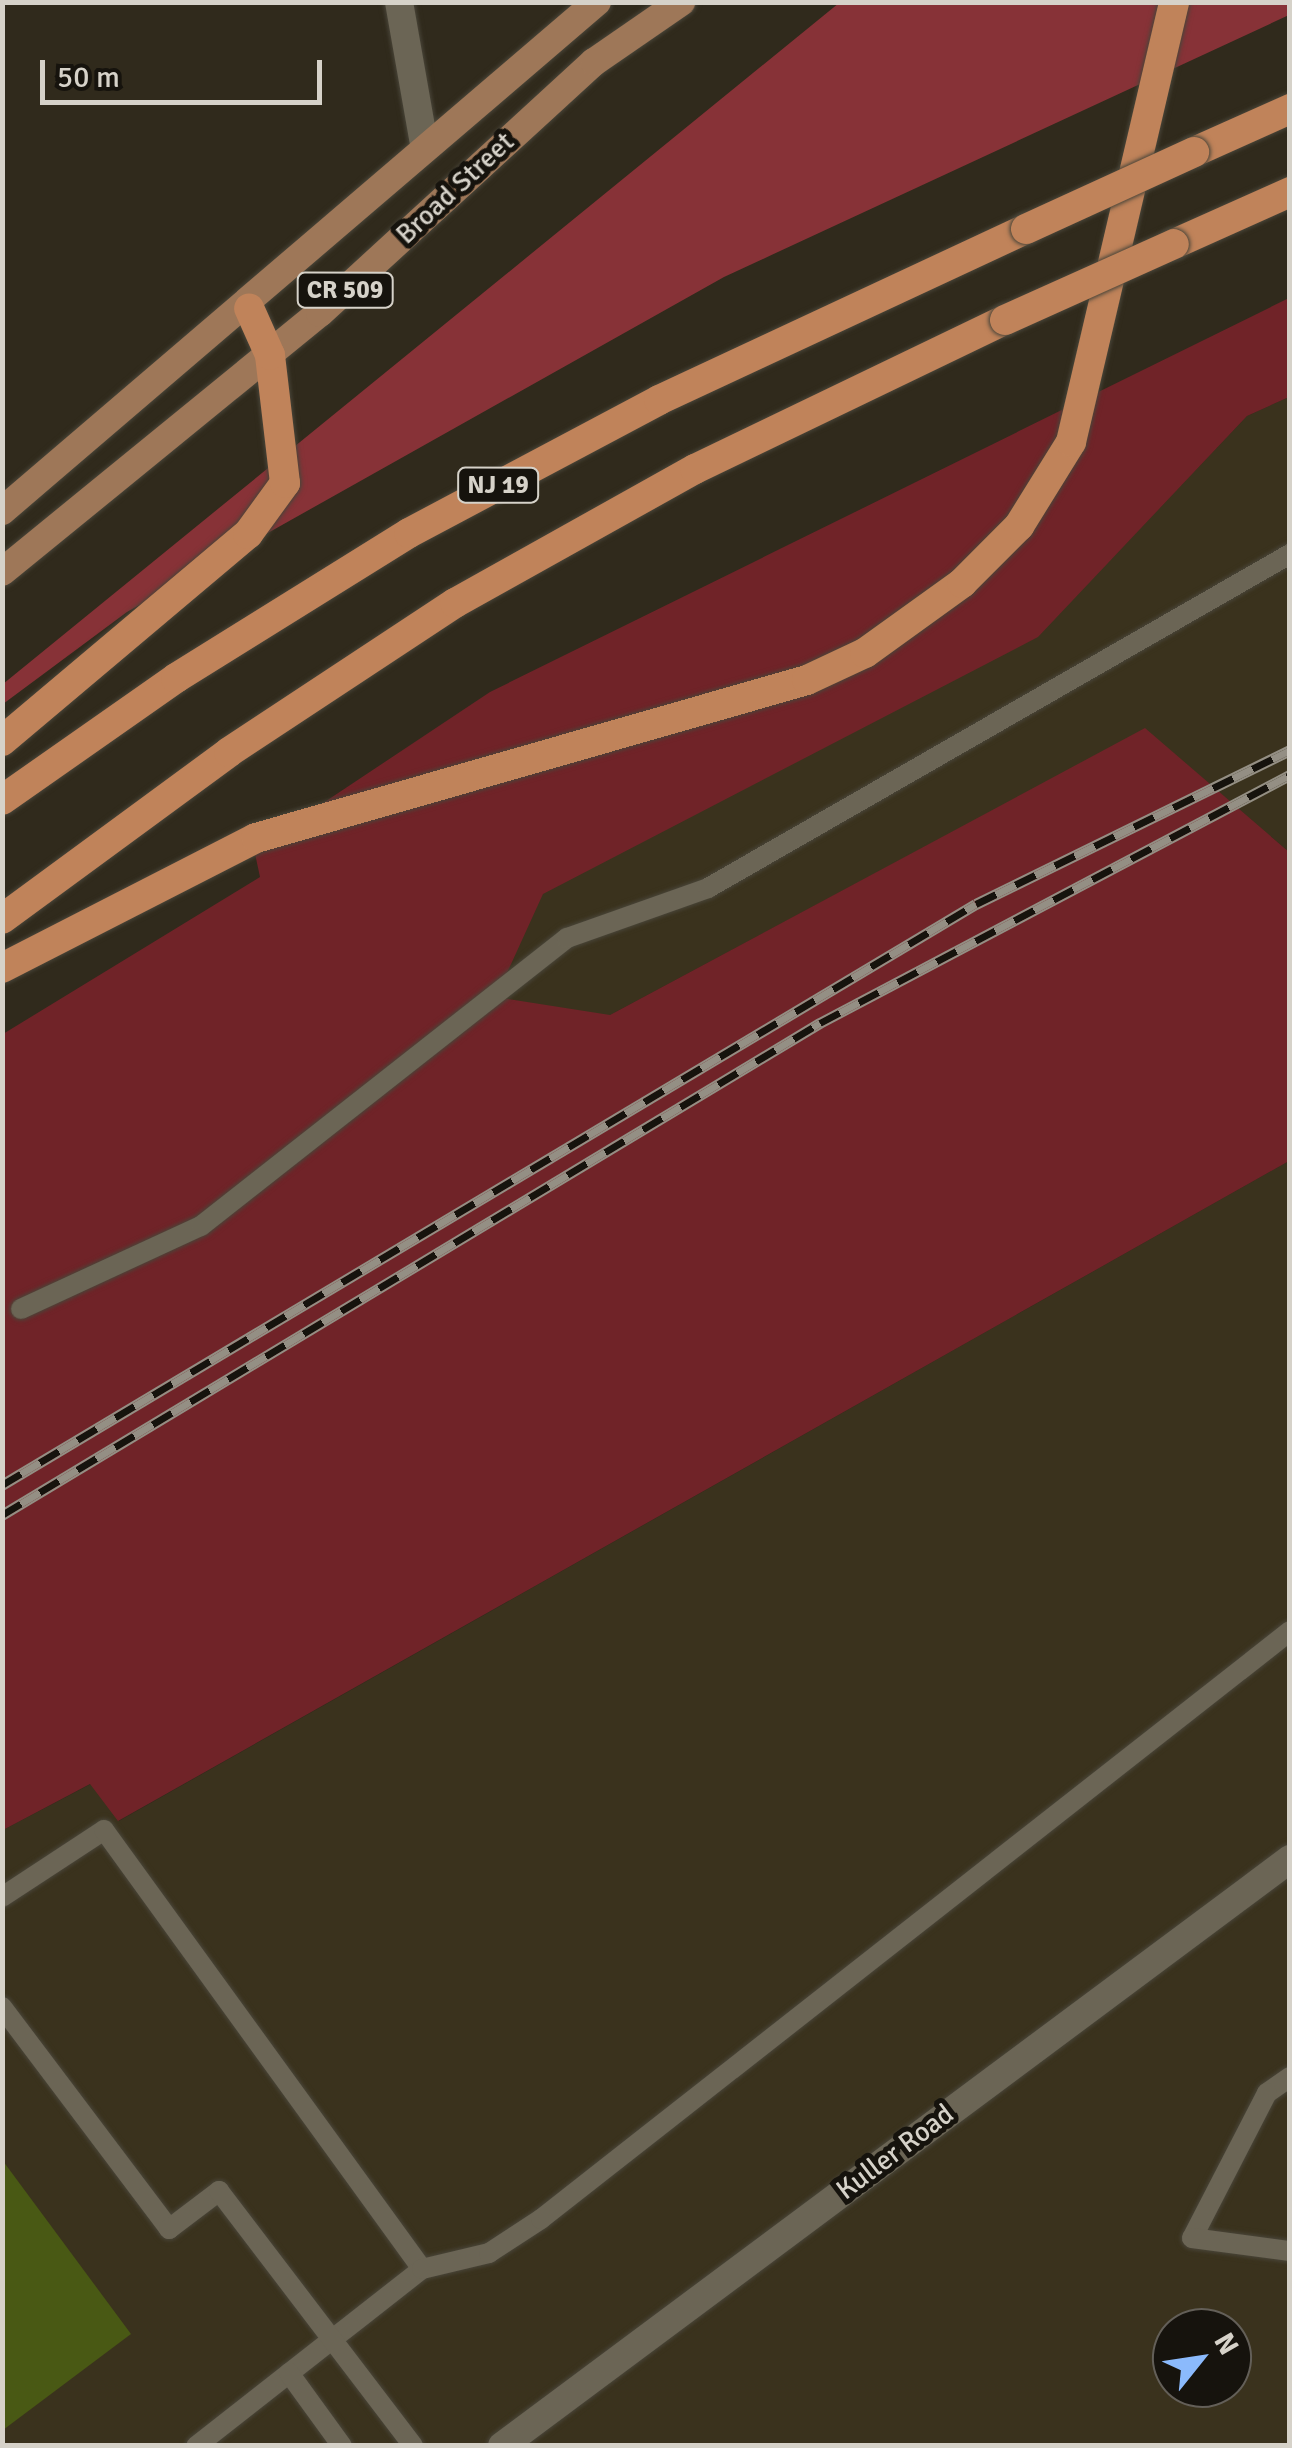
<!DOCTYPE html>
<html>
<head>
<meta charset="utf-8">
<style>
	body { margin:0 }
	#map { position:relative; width:1292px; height:2448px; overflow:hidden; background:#302a1c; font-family:Signika,sans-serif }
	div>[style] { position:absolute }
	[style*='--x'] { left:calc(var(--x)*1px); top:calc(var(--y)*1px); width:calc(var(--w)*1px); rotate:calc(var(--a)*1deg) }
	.built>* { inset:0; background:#3a321d }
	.green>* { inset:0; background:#702328 }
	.forest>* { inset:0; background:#873237 }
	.building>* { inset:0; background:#495914 }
	.roads { filter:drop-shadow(0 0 2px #494539) drop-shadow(0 0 2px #494539) }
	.service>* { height:20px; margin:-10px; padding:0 10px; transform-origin:10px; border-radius:10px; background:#6b6555 }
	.minor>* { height:28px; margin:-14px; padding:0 14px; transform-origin:14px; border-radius:14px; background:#6b6555 }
	.primary>* { height:28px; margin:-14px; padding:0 14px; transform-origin:14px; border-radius:14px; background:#9e7758 }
	.motorway>* { height:30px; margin:-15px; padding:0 15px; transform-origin:15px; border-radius:15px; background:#c0835a }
	.rail>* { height:11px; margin-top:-5.5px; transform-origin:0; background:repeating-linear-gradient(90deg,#16130d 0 22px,#948f84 0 44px); box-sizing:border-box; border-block:2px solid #948f84 }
	.bridges { filter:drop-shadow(0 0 2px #494539) drop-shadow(0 0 2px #494539) }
	.motorway-bridge>* { height:30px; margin:-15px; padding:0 15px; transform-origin:15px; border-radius:15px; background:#c0835a }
	span { translate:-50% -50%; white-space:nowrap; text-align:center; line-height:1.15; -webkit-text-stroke:10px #16130d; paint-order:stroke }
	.shield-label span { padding:2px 8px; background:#16130d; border:2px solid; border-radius:8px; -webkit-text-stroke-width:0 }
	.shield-label { font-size:25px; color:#d6d2c9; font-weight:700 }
	.street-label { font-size:28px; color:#d6d2c9 }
	.frame { position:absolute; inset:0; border:5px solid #d6d2c9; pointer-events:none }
	.north { position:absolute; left:1152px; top:2308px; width:100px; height:100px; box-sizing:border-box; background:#16130d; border:2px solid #635f58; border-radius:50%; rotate:60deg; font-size:28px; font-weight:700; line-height:40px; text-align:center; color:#d6d2c9 }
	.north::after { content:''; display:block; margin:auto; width:35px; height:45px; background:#8bbafc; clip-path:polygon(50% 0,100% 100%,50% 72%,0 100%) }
	.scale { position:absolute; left:40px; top:60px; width:282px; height:45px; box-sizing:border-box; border:5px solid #d6d2c9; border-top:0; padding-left:12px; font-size:30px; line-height:35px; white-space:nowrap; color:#d6d2c9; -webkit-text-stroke:8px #16130d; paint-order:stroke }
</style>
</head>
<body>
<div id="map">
	<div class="built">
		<div style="clip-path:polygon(1289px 397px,1289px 852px,1145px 729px,610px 1015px,2px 1168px,1116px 554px,1247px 416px)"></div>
		<div style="clip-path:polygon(evenodd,1289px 1161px,1289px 2445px,3px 2446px,3px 1830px,91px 1784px,119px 1821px,1289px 1161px,1172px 2328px,1232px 2328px,1232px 2388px,1172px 2388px,1172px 2328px)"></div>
	</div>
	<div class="green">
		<div style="clip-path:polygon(1289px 298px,1289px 397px,1247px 416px,1038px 637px,543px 894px,496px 997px,610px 1015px,1145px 728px,1289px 852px,1289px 1161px,118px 1821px,90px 1784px,3px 1830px,3px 1034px,260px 877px,254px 849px,490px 692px)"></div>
	</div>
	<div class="forest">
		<div style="clip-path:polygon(839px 3px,1289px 3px,1289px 15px,724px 277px,127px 612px,3px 704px,3px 684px)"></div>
	</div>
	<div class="building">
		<div style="clip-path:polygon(3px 2161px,131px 2334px,3px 2430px)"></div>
	</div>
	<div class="roads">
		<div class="service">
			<div style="--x:21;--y:1309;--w:198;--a:-24.8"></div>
			<div style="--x:201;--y:1226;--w:466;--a:-38.2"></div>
			<div style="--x:567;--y:938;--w:150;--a:-19.5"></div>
			<div style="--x:708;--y:888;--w:671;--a:-29.85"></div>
			<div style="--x:2;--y:1897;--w:122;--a:-33.3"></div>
			<div style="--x:104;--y:1830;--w:542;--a:54.08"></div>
			<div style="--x:422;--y:2269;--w:287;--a:141.9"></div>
			<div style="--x:2;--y:2007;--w:278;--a:53"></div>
			<div style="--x:169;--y:2229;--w:63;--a:-37.2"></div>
			<div style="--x:219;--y:2191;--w:320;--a:52.7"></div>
			<div style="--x:1290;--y:2077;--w:28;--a:145"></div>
			<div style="--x:1267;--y:2093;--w:163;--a:117.3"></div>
			<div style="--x:1192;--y:2238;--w:99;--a:7.6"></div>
			<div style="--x:422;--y:2269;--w:69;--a:-13.4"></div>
			<div style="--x:489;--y:2253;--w:62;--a:-33.2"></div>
			<div style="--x:541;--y:2219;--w:952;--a:-38.13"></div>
			<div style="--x:289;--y:2373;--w:90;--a:54"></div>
		</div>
		<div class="minor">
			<div style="--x:399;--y:2;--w:149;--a:80"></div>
			<div style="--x:502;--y:2446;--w:983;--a:-36.68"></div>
		</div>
		<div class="primary">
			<div style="--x:2;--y:511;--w:783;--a:-40.55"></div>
			<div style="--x:2;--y:572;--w:410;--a:-39.2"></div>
			<div style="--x:320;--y:313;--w:372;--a:-42.5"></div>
			<div style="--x:594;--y:62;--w:106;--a:-34.6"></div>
		</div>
		<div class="motorway">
			<div style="--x:1194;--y:152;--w:105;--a:-24.1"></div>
			<div style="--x:1174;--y:244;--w:127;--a:-24.1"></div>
			<div style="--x:2;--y:741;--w:322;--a:-40.1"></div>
			<div style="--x:248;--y:534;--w:63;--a:-54"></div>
			<div style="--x:285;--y:483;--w:129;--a:-96.7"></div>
			<div style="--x:270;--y:355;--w:51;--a:-114.1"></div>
			<div style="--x:2;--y:800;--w:213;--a:-35"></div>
			<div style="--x:176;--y:678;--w:274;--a:-31.9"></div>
			<div style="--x:409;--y:533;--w:283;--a:-28"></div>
			<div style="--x:659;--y:400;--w:405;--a:-25"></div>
			<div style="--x:2;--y:919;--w:282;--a:-36.3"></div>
			<div style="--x:229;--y:752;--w:271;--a:-33.4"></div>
			<div style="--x:455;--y:603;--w:275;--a:-29.2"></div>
			<div style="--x:695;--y:469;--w:344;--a:-25.7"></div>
			<div style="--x:2;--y:968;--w:285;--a:-27.1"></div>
			<div style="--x:256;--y:838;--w:573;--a:-16"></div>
			<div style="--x:807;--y:680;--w:64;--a:-25"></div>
			<div style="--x:865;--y:653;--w:120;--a:-35.8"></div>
			<div style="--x:962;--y:583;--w:81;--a:-45"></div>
			<div style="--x:1019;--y:526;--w:99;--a:-58.2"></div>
			<div style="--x:1071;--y:442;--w:452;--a:-76.8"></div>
		</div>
	</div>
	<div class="rail">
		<div style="--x:2;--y:1485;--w:1134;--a:-30.82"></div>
		<div style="--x:976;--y:904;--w:350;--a:-26.1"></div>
		<div style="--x:2;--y:1515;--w:955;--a:-31.03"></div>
		<div style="--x:820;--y:1023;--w:531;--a:-27.82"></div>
	</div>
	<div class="bridges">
		<div class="motorway-bridge">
			<div style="--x:1026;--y:229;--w:185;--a:-24.6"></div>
			<div style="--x:1005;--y:320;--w:185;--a:-24.2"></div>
		</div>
	</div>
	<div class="shield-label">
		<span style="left:345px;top:290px">CR 509</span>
		<span style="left:498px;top:485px">NJ 19</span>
	</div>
	<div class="street-label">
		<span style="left:455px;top:188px;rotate:-43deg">Broad Street</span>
		<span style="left:895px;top:2152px;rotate:-37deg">Kuller Road</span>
	</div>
	<div class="frame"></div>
	<div class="north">N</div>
	<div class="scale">50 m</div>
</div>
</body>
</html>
